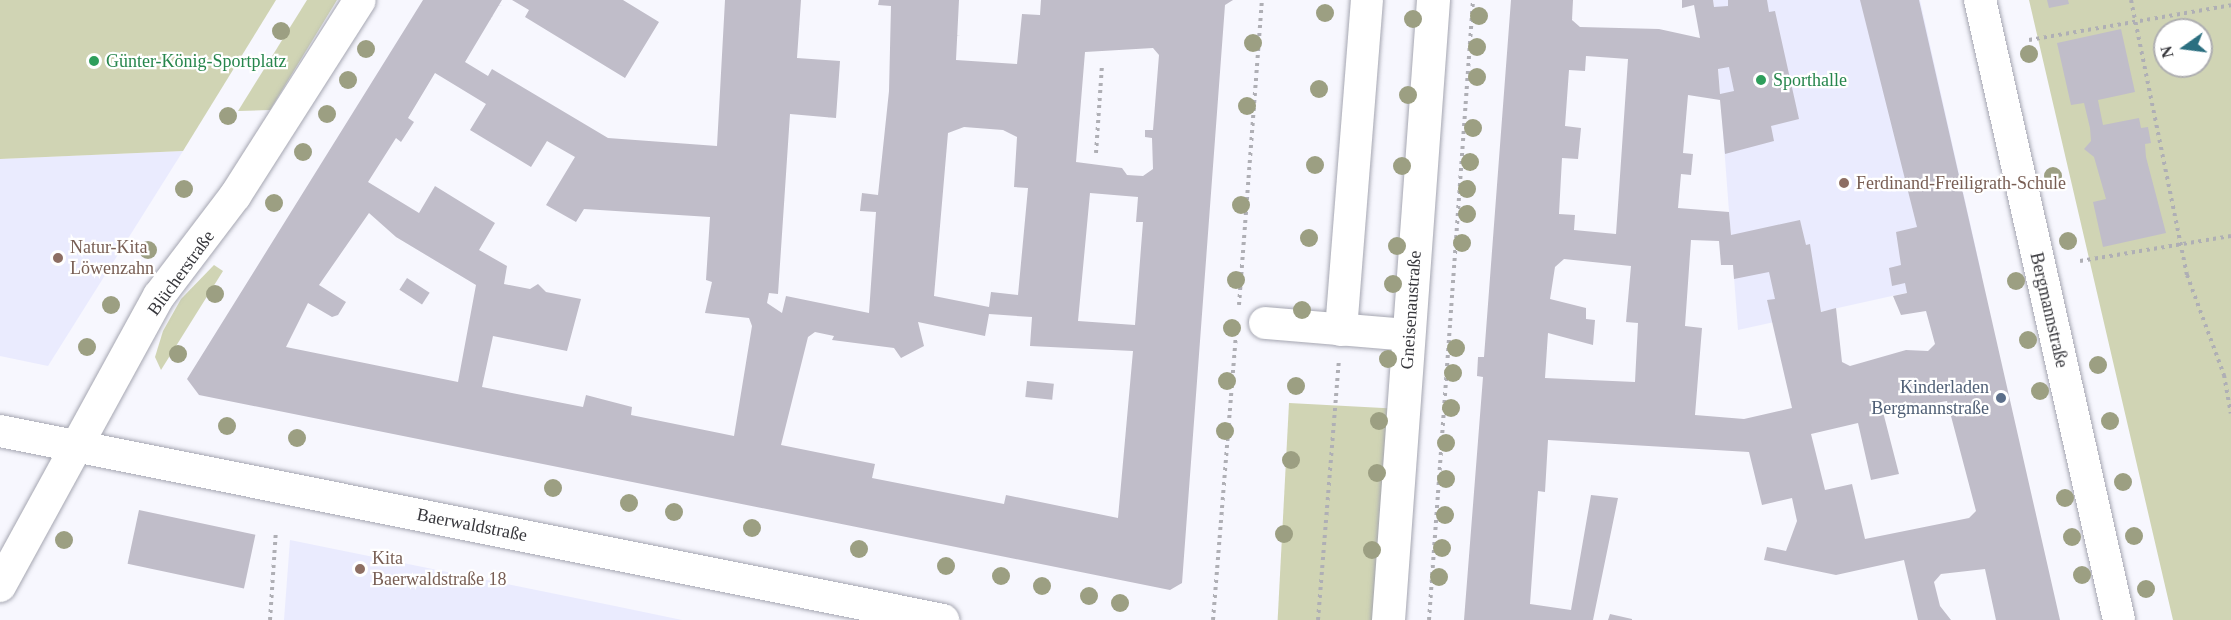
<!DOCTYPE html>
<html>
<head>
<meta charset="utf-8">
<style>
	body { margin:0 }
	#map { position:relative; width:2231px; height:620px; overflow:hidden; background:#f7f7fe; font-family:"Times New Roman",serif }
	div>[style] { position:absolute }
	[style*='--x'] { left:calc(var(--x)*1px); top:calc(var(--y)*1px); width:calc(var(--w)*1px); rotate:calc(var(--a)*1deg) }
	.built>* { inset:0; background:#eaebfe }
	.green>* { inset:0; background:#d0d4b4; transform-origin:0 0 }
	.building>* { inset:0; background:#c0bdc9; transform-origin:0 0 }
	.path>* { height:4px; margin-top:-2px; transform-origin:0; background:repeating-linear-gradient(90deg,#afafb5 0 3px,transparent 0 7.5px) }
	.roads { filter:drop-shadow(0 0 2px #a5a6b1) drop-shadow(0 0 2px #a5a6b1) }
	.minor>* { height:32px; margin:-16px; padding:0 16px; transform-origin:16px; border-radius:16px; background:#fff }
	.major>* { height:33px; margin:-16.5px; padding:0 16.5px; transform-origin:16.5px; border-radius:16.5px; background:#fff }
	.trees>* { width:18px; height:18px; margin:-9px; border-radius:50%; background:#9c9f82 }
	.dots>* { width:16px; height:16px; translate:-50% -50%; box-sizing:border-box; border:3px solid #fff; border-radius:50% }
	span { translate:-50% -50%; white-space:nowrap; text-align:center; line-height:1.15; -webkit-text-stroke:4.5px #fff; paint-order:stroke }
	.leisure-label { font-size:18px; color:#27864d }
	.left { translate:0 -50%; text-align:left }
	.education-label { font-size:18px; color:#785e54 }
	.street-label { font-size:18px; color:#37373c }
	.service-label { font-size:18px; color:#4e5e75 }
	.right { translate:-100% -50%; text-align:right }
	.north { position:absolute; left:2153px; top:18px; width:60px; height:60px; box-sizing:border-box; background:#fff; border:2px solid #afafb1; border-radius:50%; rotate:256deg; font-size:16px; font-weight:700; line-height:24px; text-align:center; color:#37373c }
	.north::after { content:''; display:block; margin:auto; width:21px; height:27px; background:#2b6f80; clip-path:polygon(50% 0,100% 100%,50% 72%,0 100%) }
</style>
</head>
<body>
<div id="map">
	<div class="built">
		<div style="clip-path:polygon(1713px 0,1920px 0,1982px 276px,1738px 330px)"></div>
		<div style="clip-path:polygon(183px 151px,48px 366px,0 356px,0 159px)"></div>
		<div style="clip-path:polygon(290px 540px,610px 605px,682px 620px,284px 620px)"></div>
	</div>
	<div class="green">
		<div style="clip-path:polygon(0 0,276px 0,183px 151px,0 159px)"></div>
		<div style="clip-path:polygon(307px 0,337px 0,270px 110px,238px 111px)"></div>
		<div style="clip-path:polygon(evenodd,2029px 0,2231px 0,2231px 620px,2173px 620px,2029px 0,2165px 30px,2201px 30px,2201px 66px,2165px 66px,2165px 30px)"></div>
		<div style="clip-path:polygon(214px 265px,223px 271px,161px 370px,155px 357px,163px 331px,181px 299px)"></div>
		<div style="left:1289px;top:403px;width:99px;height:218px;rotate:3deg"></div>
	</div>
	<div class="building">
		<div style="clip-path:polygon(evenodd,423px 0,502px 0,465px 62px,488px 76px,492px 69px,608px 138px,717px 146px,725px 0,801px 0,797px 58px,840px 61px,836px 118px,790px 114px,778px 294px,769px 293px,767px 303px,782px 313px,786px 296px,869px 313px,876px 212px,860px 211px,862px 193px,878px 195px,889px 91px,891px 6px,878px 5px,879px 0,959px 0,956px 60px,1017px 64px,1022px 14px,1040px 15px,1041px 0,1233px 0,1225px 5px,1182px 583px,1170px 590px,199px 395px,187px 379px,423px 0,1153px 48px,1159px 55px,1153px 130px,1145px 130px,1145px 137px,1152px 138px,1153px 169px,1143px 176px,1127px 175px,1122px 168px,1076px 162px,1085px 52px,1153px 48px,423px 0,435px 73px,486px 104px,470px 130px,531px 167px,547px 141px,575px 157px,546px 205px,576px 222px,584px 209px,710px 217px,706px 280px,712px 282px,705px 313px,749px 318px,752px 326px,734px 436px,631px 415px,632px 407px,586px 395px,583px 407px,482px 387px,493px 336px,567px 351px,581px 299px,546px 292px,538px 284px,530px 289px,504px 284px,507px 266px,479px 250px,495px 223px,435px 186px,419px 213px,368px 182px,396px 138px,401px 142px,414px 122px,408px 118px,435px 73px,423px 0,964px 127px,1003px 130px,1017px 137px,1014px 187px,1028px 188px,1018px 295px,991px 292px,989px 307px,934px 296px,948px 133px,964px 127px,423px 0,1090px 193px,1138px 197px,1136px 222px,1143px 222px,1135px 325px,1078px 321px,1090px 193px,423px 0,369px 213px,396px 237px,476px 285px,458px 382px,286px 347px,308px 303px,332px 317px,338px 315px,346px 302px,319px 285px,369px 213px,423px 0,989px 314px,1032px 317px,1030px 346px,1133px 351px,1118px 518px,1006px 495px,1004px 504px,872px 478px,875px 464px,781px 445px,808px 337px,815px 332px,834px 336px,832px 340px,894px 348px,901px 358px,924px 346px,918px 322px,985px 336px,989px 314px)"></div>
		<div style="clip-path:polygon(512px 0,623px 0,659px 22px,625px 78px,525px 17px,529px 10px)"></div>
		<div style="clip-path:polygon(evenodd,1511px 0,1573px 0,1572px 20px,1580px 27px,1659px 29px,1700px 38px,1694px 5px,1682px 8px,1682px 0,1713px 0,1714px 7px,1728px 6px,1728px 0,1767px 0,1769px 12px,1775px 11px,1799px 119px,1771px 126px,1774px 141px,1725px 154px,1720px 100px,1688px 95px,1683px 153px,1693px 154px,1691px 175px,1681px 174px,1678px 208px,1729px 212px,1731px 235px,1800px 220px,1806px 245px,1810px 244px,1821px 312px,1836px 308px,1842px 362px,1850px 366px,1906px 350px,1928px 351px,1935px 344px,1926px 311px,1901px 315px,1893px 296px,1907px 293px,1905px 283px,1892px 286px,1889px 268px,1901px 265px,1896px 232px,1917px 227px,1860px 0,1919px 0,2060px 620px,1996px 620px,1985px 569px,1941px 574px,1934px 582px,1940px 606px,1951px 620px,1918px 620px,1904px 560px,1836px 575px,1764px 560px,1767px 547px,1786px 551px,1797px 521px,1792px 498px,1762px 505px,1749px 452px,1548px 440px,1545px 492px,1538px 491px,1530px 604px,1571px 610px,1591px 495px,1618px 498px,1593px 620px,1464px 620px,1483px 377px,1477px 376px,1478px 357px,1484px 357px,1511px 0,1586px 56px,1628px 59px,1616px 234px,1574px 230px,1575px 215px,1559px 214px,1562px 158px,1578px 159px,1581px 128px,1565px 126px,1569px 70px,1585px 71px,1586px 56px,1511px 0,1729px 67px,1734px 91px,1720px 94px,1718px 69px,1729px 67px,1511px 0,1691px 240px,1719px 241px,1721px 265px,1733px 265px,1734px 279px,1769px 272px,1775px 299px,1767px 300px,1792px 408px,1744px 419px,1695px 415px,1702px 328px,1685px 326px,1691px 240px,1511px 0,1564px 259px,1631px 266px,1626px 322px,1638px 323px,1635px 382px,1545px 378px,1548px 333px,1593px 345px,1595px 320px,1586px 319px,1586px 308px,1550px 299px,1555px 267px,1564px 259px,1511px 0,1947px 401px,1976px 511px,1969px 518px,1865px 539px,1852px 484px,1825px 490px,1811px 434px,1858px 423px,1871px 480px,1899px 474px,1883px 412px,1947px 401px)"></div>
		<div style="clip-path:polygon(2047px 0,2068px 0,2069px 4px,2049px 8px)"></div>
		<div style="clip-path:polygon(2121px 29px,2135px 92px,2098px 100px,2103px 125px,2139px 118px,2141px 128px,2148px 127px,2151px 143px,2145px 144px,2146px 157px,2166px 233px,2103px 247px,2093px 202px,2106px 199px,2094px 157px,2084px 149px,2091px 141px,2090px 128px,2084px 103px,2071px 105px,2057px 43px)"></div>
		<div style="left:407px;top:278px;width:27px;height:14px;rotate:33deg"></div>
		<div style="left:1027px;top:381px;width:27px;height:16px;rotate:6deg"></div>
		<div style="left:139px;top:510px;width:119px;height:55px;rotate:12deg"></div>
		<div style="clip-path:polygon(1610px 614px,1632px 619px,1632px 620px,1608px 620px)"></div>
	</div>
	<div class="path">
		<div style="--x:2131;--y:0;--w:281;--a:78.5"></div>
		<div style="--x:2187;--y:275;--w:107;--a:69.7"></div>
		<div style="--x:2224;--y:375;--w:39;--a:80"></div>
		<div style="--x:2029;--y:40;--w:205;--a:-9.8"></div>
		<div style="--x:1096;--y:153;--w:89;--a:-86.1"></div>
		<div style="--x:2080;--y:261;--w:153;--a:-9.4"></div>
		<div style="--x:1239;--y:305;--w:306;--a:-85.7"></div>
		<div style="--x:270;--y:620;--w:90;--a:-86.2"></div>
		<div style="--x:1213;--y:620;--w:284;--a:-85.4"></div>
		<div style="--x:1318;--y:620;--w:260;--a:-85.4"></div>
		<div style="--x:1429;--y:620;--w:622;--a:-85.94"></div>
	</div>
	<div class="roads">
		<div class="minor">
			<div style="--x:1980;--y:0;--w:635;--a:77.36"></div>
			<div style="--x:1265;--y:323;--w:144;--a:4.8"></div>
			<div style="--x:1341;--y:330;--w:331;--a:-85.5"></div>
			<div style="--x:0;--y:431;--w:962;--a:11.33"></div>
			<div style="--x:0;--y:586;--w:331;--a:-61.3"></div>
			<div style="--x:159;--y:296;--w:126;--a:-52.8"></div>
			<div style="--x:235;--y:196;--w:232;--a:-57.5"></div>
		</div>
		<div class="major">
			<div style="--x:1388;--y:620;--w:622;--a:-85.85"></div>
		</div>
	</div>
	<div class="trees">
		<div style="left:1325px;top:13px"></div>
		<div style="left:1479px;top:16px"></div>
		<div style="left:1413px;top:19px"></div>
		<div style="left:281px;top:31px"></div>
		<div style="left:1253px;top:43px"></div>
		<div style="left:1477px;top:47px"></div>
		<div style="left:366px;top:49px"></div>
		<div style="left:2029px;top:54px"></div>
		<div style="left:1477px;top:77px"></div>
		<div style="left:348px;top:80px"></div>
		<div style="left:1319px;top:89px"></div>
		<div style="left:1408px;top:95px"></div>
		<div style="left:1247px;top:106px"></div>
		<div style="left:327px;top:114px"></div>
		<div style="left:228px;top:116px"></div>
		<div style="left:1473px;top:128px"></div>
		<div style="left:303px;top:152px"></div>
		<div style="left:1470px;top:162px"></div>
		<div style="left:1315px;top:165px"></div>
		<div style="left:1402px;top:166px"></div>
		<div style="left:2053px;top:176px"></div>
		<div style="left:184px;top:189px"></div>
		<div style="left:1467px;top:189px"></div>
		<div style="left:274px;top:203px"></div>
		<div style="left:1241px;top:205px"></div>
		<div style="left:1467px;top:214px"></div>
		<div style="left:1309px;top:238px"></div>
		<div style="left:2068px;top:241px"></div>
		<div style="left:1462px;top:243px"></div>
		<div style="left:1397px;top:246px"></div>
		<div style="left:148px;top:250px"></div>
		<div style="left:1236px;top:280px"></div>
		<div style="left:2016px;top:281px"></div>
		<div style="left:1393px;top:284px"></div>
		<div style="left:215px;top:294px"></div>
		<div style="left:111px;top:305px"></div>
		<div style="left:1302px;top:310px"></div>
		<div style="left:1232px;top:328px"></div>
		<div style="left:2028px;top:340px"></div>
		<div style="left:87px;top:347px"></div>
		<div style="left:1456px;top:348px"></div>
		<div style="left:178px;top:354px"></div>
		<div style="left:1388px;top:359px"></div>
		<div style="left:2098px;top:365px"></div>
		<div style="left:1453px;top:373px"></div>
		<div style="left:1227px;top:381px"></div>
		<div style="left:1296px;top:386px"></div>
		<div style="left:2040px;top:391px"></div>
		<div style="left:1451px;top:408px"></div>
		<div style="left:1379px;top:421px"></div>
		<div style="left:2110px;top:421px"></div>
		<div style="left:227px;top:426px"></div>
		<div style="left:1225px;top:431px"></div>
		<div style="left:297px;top:438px"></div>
		<div style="left:1446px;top:443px"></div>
		<div style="left:1291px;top:460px"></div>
		<div style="left:1377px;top:473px"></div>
		<div style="left:1446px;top:479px"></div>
		<div style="left:2123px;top:482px"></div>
		<div style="left:553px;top:488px"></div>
		<div style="left:2065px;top:498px"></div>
		<div style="left:629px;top:503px"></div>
		<div style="left:674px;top:512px"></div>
		<div style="left:1445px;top:515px"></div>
		<div style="left:752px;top:528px"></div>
		<div style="left:1284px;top:534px"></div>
		<div style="left:2134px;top:536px"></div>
		<div style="left:2072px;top:537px"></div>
		<div style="left:64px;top:540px"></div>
		<div style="left:1442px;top:548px"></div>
		<div style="left:859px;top:549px"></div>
		<div style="left:1372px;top:550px"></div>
		<div style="left:946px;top:566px"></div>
		<div style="left:2082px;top:575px"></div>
		<div style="left:1001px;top:576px"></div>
		<div style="left:1439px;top:577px"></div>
		<div style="left:1042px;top:586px"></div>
		<div style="left:2146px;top:589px"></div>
		<div style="left:1089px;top:596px"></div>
		<div style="left:1120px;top:603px"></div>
	</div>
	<div class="dots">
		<div style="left:94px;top:61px;background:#2e9e5b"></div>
		<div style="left:1761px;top:80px;background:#2e9e5b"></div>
		<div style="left:1844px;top:183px;background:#8d6e63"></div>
		<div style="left:58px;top:258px;background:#8d6e63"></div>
		<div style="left:2001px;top:398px;background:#5c6f8a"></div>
		<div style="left:360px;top:569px;background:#8d6e63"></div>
	</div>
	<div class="leisure-label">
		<span class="left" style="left:106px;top:61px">Günter-König-Sportplatz</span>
		<span class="left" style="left:1773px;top:80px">Sporthalle</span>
	</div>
	<div class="education-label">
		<span class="left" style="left:1856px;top:183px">Ferdinand-Freiligrath-Schule</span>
		<span class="left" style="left:70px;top:258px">Natur-Kita<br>Löwenzahn</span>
		<span class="left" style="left:372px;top:569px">Kita<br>Baerwaldstraße 18</span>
	</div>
	<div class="street-label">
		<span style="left:181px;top:273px;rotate:-54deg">Blücherstraße</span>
		<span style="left:1411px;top:310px;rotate:-86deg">Gneisenaustraße</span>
		<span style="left:2049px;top:310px;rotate:77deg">Bergmannstraße</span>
		<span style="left:472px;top:525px;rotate:11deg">Baerwaldstraße</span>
	</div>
	<div class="service-label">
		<span class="right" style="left:1989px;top:398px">Kinderladen<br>Bergmannstraße</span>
	</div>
	<div class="north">N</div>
</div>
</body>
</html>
